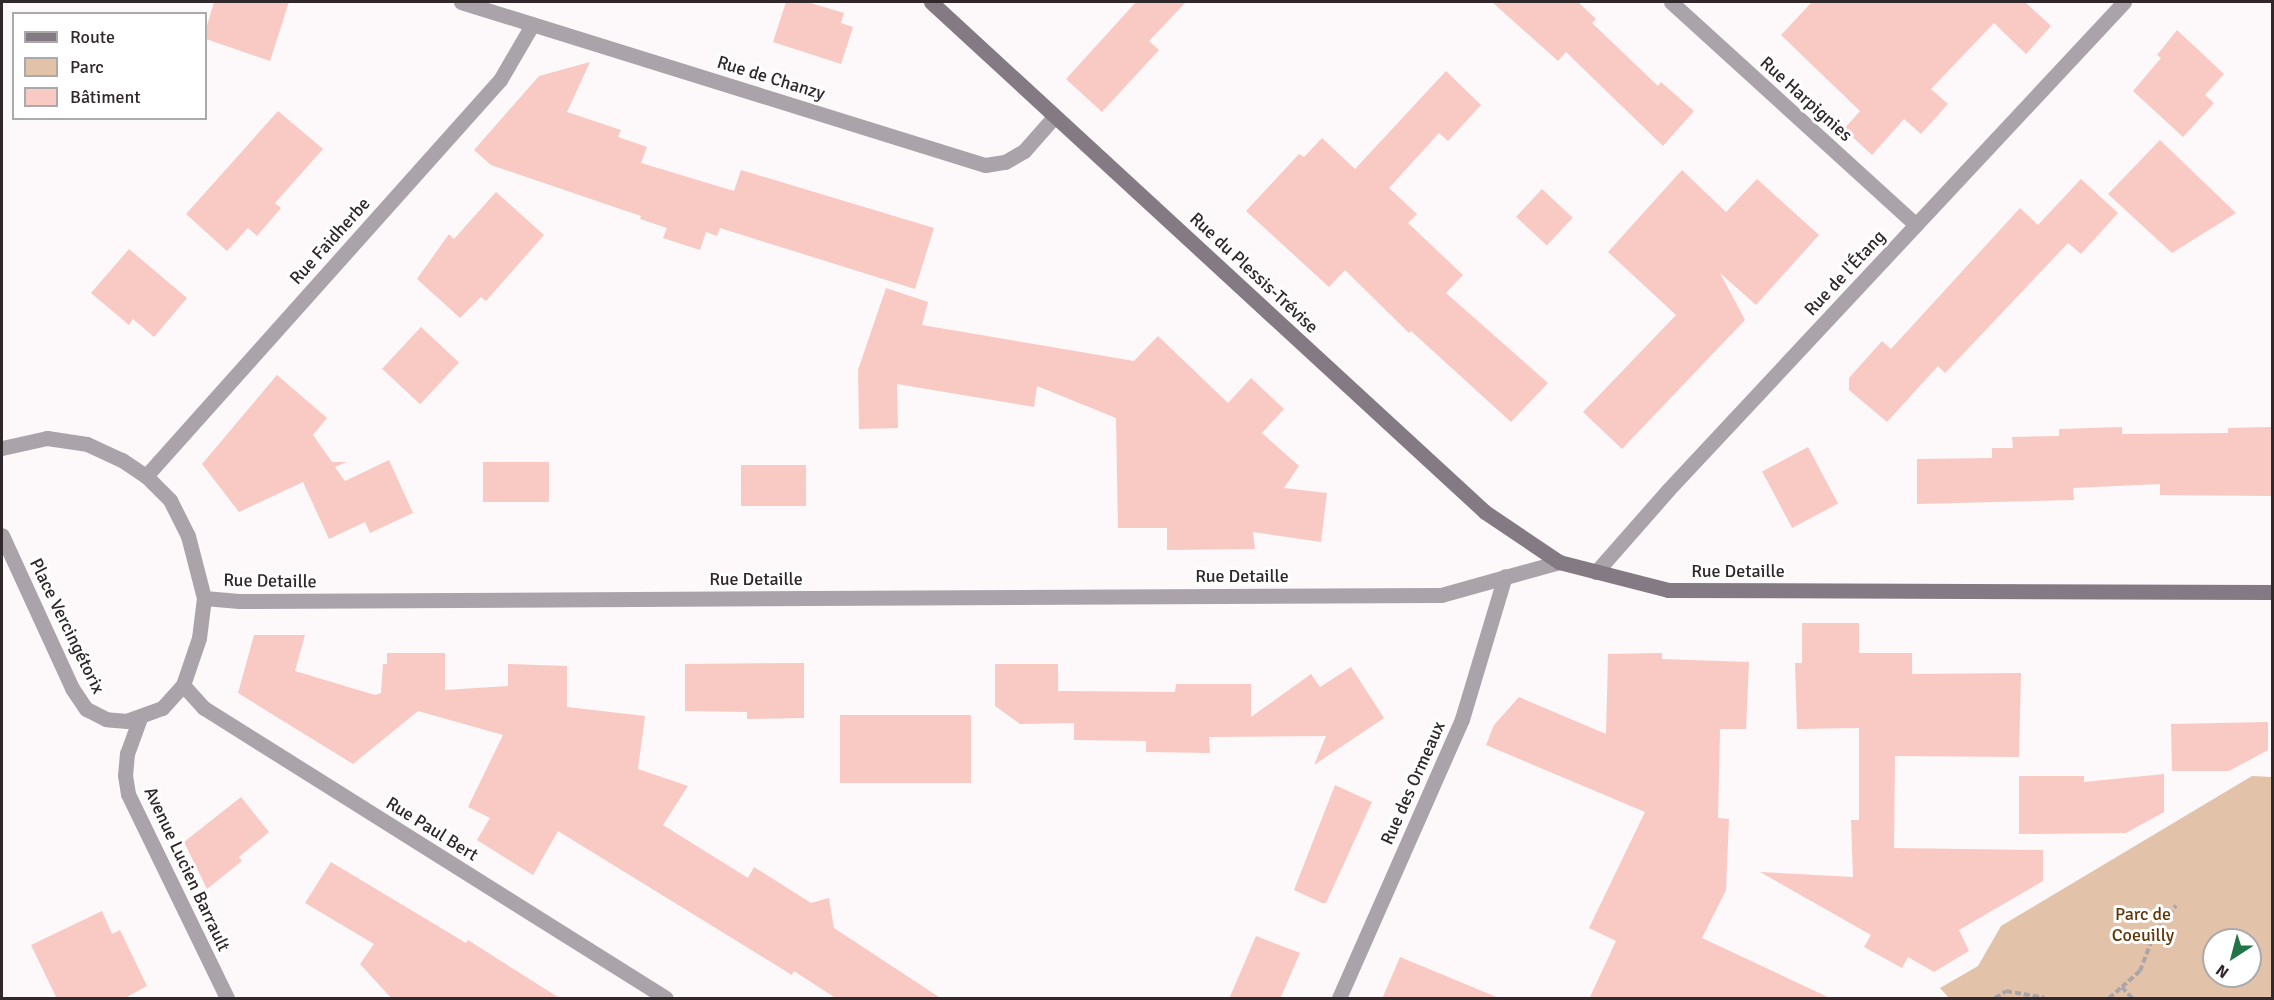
<!DOCTYPE html>
<html>
<head>
<meta charset="utf-8">
<style>
	body { margin:0 }
	#map { position:relative; width:2274px; height:1000px; overflow:hidden; background:#fdf8fa; font-family:Signika,sans-serif }
	div>[style] { position:absolute }
	[style*='--x'] { left:calc(var(--x)*1px); top:calc(var(--y)*1px); width:calc(var(--w)*1px); rotate:calc(var(--a)*1deg) }
	.green>* { inset:0; background:#e2c3aa }
	.building>* { inset:0; background:#f8cac3; transform-origin:0 0 }
	.path>* { height:4px; margin-top:-2px; transform-origin:0; background:repeating-linear-gradient(90deg,#aca5a8 0 6px,transparent 0 9px) }
	.street>* { height:15px; margin:-7.5px; padding:0 7.5px; transform-origin:7.5px; border-radius:7.5px; background:#aaa3aa }
	.secondary>* { height:15px; margin:-7.5px; padding:0 7.5px; transform-origin:7.5px; border-radius:7.5px; background:#837a83 }
	span { translate:-50% -50%; white-space:nowrap; text-align:center; line-height:1.15; -webkit-text-stroke:6px #fff; paint-order:stroke }
	.street-label { font-size:18px; color:#30282b }
	.park-label { font-size:18px; color:#613608 }
	.frame { position:absolute; inset:0; border:3px solid #30282b; pointer-events:none }
	.legend { position:absolute; left:12px; top:12px; width:195px; height:108px; box-sizing:border-box; background:#fff; border:2px solid #aca9aa; margin:0; padding:8px 10px; list-style:none; font-size:18px; color:#30282b }
	.legend li { display:flex; align-items:center; gap:12px; height:30px }
	.legend b { width:30px; border:2px solid #aca9aa }
	.north { position:absolute; left:2202px; top:928px; width:60px; height:60px; box-sizing:border-box; background:#fff; border:2px solid #aca9aa; border-radius:50%; rotate:216deg; font-size:16px; font-weight:700; line-height:24px; text-align:center; color:#30282b }
	.north::after { content:''; display:block; margin:auto; width:21px; height:27px; background:#207446; clip-path:polygon(50% 0,100% 100%,50% 72%,0 100%) }
</style>
</head>
<body>
<div id="map">
	<div class="green">
		<div style="clip-path:polygon(evenodd,2252px 776px,2272px 777px,2272px 998px,1949px 998px,1940px 988px,1978px 966px,2001px 926px,2252px 776px,2214px 940px,2250px 940px,2250px 976px,2214px 976px,2214px 940px)"></div>
	</div>
	<div class="building">
		<div style="clip-path:polygon(214px 2px,289px 2px,270px 61px,206px 39px,206px 29px)"></div>
		<div style="clip-path:polygon(786px 2px,807px 2px,844px 13px,841px 23px,853px 27px,841px 64px,773px 42px)"></div>
		<div style="clip-path:polygon(1136px 2px,1186px 2px,1149px 41px,1159px 50px,1102px 112px,1066px 79px)"></div>
		<div style="clip-path:polygon(1492px 2px,1578px 2px,1596px 19px,1592px 23px,1658px 86px,1661px 82px,1694px 111px,1663px 146px,1566px 52px,1558px 61px)"></div>
		<div style="clip-path:polygon(1812px 2px,2025px 2px,2051px 26px,2026px 54px,1994px 23px,1931px 89px,1948px 104px,1921px 134px,1904px 119px,1872px 155px,1844px 129px,1860px 111px,1781px 35px)"></div>
		<div style="clip-path:polygon(2177px 30px,2224px 74px,2205px 95px,2214px 103px,2183px 137px,2133px 91px,2161px 58px,2157px 55px)"></div>
		<div style="clip-path:polygon(590px 62px,567px 112px,621px 130px,618px 137px,647px 147px,641px 163px,734px 191px,741px 170px,934px 228px,915px 289px,720px 228px,717px 236px,706px 232px,700px 250px,663px 238px,667px 228px,640px 219px,641px 216px,491px 165px,474px 150px,539px 76px)"></div>
		<div style="clip-path:polygon(1446px 71px,1481px 105px,1448px 141px,1439px 133px,1389px 188px,1417px 214px,1408px 223px,1463px 275px,1446px 293px,1548px 383px,1511px 422px,1411px 331px,1409px 333px,1345px 270px,1329px 287px,1246px 211px,1299px 154px,1304px 157px,1322px 138px,1355px 169px)"></div>
		<div style="clip-path:polygon(278px 111px,323px 149px,275px 203px,281px 208px,257px 236px,248px 228px,227px 251px,186px 214px)"></div>
		<div style="clip-path:polygon(2160px 140px,2236px 213px,2172px 253px,2108px 194px)"></div>
		<div style="clip-path:polygon(1682px 170px,1726px 212px,1757px 179px,1819px 235px,1756px 305px,1720px 273px,1745px 320px,1622px 449px,1583px 412px,1676px 315px,1608px 252px)"></div>
		<div style="clip-path:polygon(2081px 179px,2118px 213px,2081px 254px,2068px 243px,1945px 373px,1938px 366px,1887px 422px,1849px 390px,1849px 378px,1882px 341px,1891px 349px,2020px 208px,2038px 225px)"></div>
		<div style="left:1542px;top:189px;width:42px;height:38px;rotate:43deg"></div>
		<div style="clip-path:polygon(496px 192px,544px 235px,486px 301px,481px 297px,460px 318px,417px 279px,449px 234px,454px 239px)"></div>
		<div style="clip-path:polygon(129px 249px,187px 298px,154px 337px,133px 319px,129px 325px,91px 293px)"></div>
		<div style="clip-path:polygon(886px 288px,928px 302px,922px 325px,1134px 361px,1158px 336px,1228px 403px,1251px 378px,1284px 409px,1262px 433px,1299px 466px,1284px 488px,1327px 493px,1321px 542px,1253px 532px,1255px 549px,1167px 550px,1167px 528px,1118px 528px,1116px 418px,1037px 386px,1034px 407px,897px 384px,898px 428px,859px 429px,858px 370px)"></div>
		<div style="left:421px;top:327px;width:52px;height:57px;rotate:43deg"></div>
		<div style="clip-path:polygon(277px 375px,327px 418px,313px 435px,332px 462px,347px 462px,335px 467px,345px 481px,389px 460px,413px 513px,370px 533px,365px 522px,329px 539px,303px 482px,239px 512px,202px 464px)"></div>
		<div style="clip-path:polygon(2122px 427px,2122px 434px,2228px 433px,2228px 428px,2272px 427px,2272px 496px,2160px 495px,2160px 484px,2073px 488px,2074px 500px,1917px 504px,1917px 459px,1992px 458px,1992px 448px,2013px 448px,2012px 437px,2059px 436px,2059px 429px)"></div>
		<div style="left:1808px;top:447px;width:64px;height:52px;rotate:62deg"></div>
		<div style="left:483px;top:462px;width:66px;height:40px"></div>
		<div style="left:806px;top:465px;width:41px;height:65px;rotate:90deg"></div>
		<div style="clip-path:polygon(1802px 623px,1859px 623px,1859px 653px,1912px 653px,1912px 674px,2021px 673px,2019px 757px,1895px 756px,1894px 848px,2043px 850px,2043px 881px,1959px 930px,1969px 951px,1934px 972px,1908px 957px,1902px 968px,1864px 947px,1871px 935px,1760px 872px,1853px 877px,1851px 820px,1859px 820px,1859px 728px,1797px 729px,1795px 663px,1802px 663px)"></div>
		<div style="clip-path:polygon(254px 635px,305px 635px,295px 671px,375px 695px,381px 693px,383px 664px,387px 664px,387px 653px,445px 653px,445px 690px,508px 686px,508px 664px,567px 666px,567px 707px,645px 716px,638px 769px,688px 786px,663px 825px,748px 878px,754px 867px,811px 903px,829px 898px,834px 928px,942px 999px,837px 999px,794px 971px,792px 975px,558px 831px,533px 875px,477px 840px,490px 818px,468px 807px,503px 735px,418px 711px,353px 764px,238px 693px)"></div>
		<div style="clip-path:polygon(1662px 653px,1662px 659px,1749px 662px,1746px 729px,1720px 729px,1718px 818px,1729px 819px,1726px 890px,1702px 938px,1832px 999px,1589px 999px,1616px 941px,1589px 928px,1645px 812px,1486px 745px,1494px 725px,1519px 697px,1606px 734px,1608px 654px)"></div>
		<div style="clip-path:polygon(804px 663px,804px 718px,747px 719px,747px 712px,685px 711px,685px 664px)"></div>
		<div style="clip-path:polygon(995px 664px,1058px 664px,1058px 691px,1175px 692px,1176px 684px,1251px 684px,1251px 717px,1311px 674px,1320px 687px,1351px 667px,1384px 718px,1314px 765px,1326px 736px,1209px 737px,1210px 753px,1146px 752px,1146px 741px,1074px 740px,1074px 723px,1020px 724px,995px 706px)"></div>
		<div style="left:971px;top:715px;width:68px;height:131px;rotate:90deg"></div>
		<div style="clip-path:polygon(2268px 722px,2268px 750px,2229px 771px,2172px 771px,2171px 724px)"></div>
		<div style="clip-path:polygon(2164px 774px,2164px 812px,2126px 833px,2019px 834px,2019px 776px,2084px 776px,2084px 782px)"></div>
		<div style="clip-path:polygon(1335px 785px,1372px 802px,1326px 903px,1322px 903px,1294px 890px)"></div>
		<div style="clip-path:polygon(241px 797px,269px 832px,239px 857px,242px 861px,207px 889px,184px 842px)"></div>
		<div style="clip-path:polygon(331px 862px,466px 943px,468px 940px,561px 999px,392px 999px,360px 964px,374px 944px,305px 903px)"></div>
		<div style="clip-path:polygon(102px 911px,112px 934px,120px 930px,147px 986px,123px 999px,57px 999px,31px 945px)"></div>
		<div style="clip-path:polygon(1256px 936px,1300px 953px,1280px 999px,1229px 999px)"></div>
		<div style="clip-path:polygon(1400px 957px,1499px 998px,1499px 999px,1382px 999px)"></div>
	</div>
	<div class="path">
		<div style="--x:2122;--y:987;--w:24;--a:-42"></div>
		<div style="--x:2140;--y:971;--w:36;--a:-69"></div>
		<div style="--x:2153;--y:937;--w:39;--a:-54"></div>
		<div style="--x:1995;--y:998;--w:13;--a:-32"></div>
		<div style="--x:2006;--y:991;--w:39;--a:10"></div>
		<div style="--x:2109;--y:998;--w:17;--a:-40"></div>
		<div style="--x:2122;--y:987;--w:15;--a:48"></div>
	</div>
	<div class="street">
		<div style="--x:461;--y:2;--w:549;--a:17.28"></div>
		<div style="--x:985;--y:165;--w:20;--a:-9"></div>
		<div style="--x:1005;--y:162;--w:22;--a:-30"></div>
		<div style="--x:1024;--y:151;--w:45;--a:-48.6"></div>
		<div style="--x:1671;--y:2;--w:331;--a:42.3"></div>
		<div style="--x:2;--y:448;--w:46;--a:-12.5"></div>
		<div style="--x:47;--y:438;--w:40;--a:8.5"></div>
		<div style="--x:87;--y:444;--w:38;--a:25"></div>
		<div style="--x:122;--y:460;--w:29;--a:34"></div>
		<div style="--x:146;--y:476;--w:34;--a:45"></div>
		<div style="--x:170;--y:500;--w:40;--a:63.4"></div>
		<div style="--x:188;--y:536;--w:64;--a:75.5"></div>
		<div style="--x:204;--y:598;--w:40;--a:97.1"></div>
		<div style="--x:199;--y:638;--w:50;--a:108.8"></div>
		<div style="--x:183;--y:685;--w:31;--a:132"></div>
		<div style="--x:162;--y:708;--w:37;--a:160"></div>
		<div style="--x:127;--y:721;--w:21;--a:-175"></div>
		<div style="--x:106;--y:719;--w:22;--a:-153"></div>
		<div style="--x:86;--y:709;--w:25;--a:-124"></div>
		<div style="--x:72;--y:688;--w:168;--a:-114.6"></div>
		<div style="--x:146;--y:476;--w:531;--a:-48.21"></div>
		<div style="--x:500;--y:80;--w:64;--a:-59.8"></div>
		<div style="--x:1596;--y:572;--w:109;--a:-48.7"></div>
		<div style="--x:1668;--y:490;--w:668;--a:-46.94"></div>
		<div style="--x:204;--y:598;--w:35;--a:5"></div>
		<div style="--x:239;--y:601;--w:1202;--a:-0.29"></div>
		<div style="--x:1441;--y:595;--w:123;--a:-15.6"></div>
		<div style="--x:183;--y:685;--w:31;--a:48"></div>
		<div style="--x:204;--y:708;--w:545;--a:32.12"></div>
		<div style="--x:140;--y:718;--w:37;--a:110"></div>
		<div style="--x:127;--y:753;--w:22;--a:95"></div>
		<div style="--x:125;--y:775;--w:19;--a:81"></div>
		<div style="--x:128;--y:794;--w:227;--a:64.1"></div>
		<div style="--x:1339;--y:998;--w:305;--a:-66.2"></div>
		<div style="--x:1462;--y:719;--w:149;--a:-73.3"></div>
	</div>
	<div class="secondary">
		<div style="--x:931;--y:2;--w:753;--a:42.63"></div>
		<div style="--x:1485;--y:512;--w:89;--a:34"></div>
		<div style="--x:1559;--y:562;--w:113;--a:14.4"></div>
		<div style="--x:1668;--y:590;--w:604;--a:0.19"></div>
	</div>
	<div class="street-label">
		<span style="left:771px;top:78px;rotate:17deg">Rue de Chanzy</span>
		<span style="left:1806px;top:99px;rotate:42deg">Rue Harpignies</span>
		<span style="left:330px;top:241px;rotate:-48deg">Rue Faidherbe</span>
		<span style="left:1254px;top:273px;rotate:43deg">Rue du Plessis-Trévise</span>
		<span style="left:1845px;top:273px;rotate:-47deg">Rue de l'Étang</span>
		<span style="left:1738px;top:571px">Rue Detaille</span>
		<span style="left:1242px;top:576px">Rue Detaille</span>
		<span style="left:756px;top:579px">Rue Detaille</span>
		<span style="left:270px;top:581px;rotate:1deg">Rue Detaille</span>
		<span style="left:67px;top:626px;rotate:64deg">Place Vercingétorix</span>
		<span style="left:1413px;top:783px;rotate:-66deg">Rue des Ormeaux</span>
		<span style="left:432px;top:829px;rotate:32deg">Rue Paul Bert</span>
		<span style="left:187px;top:869px;rotate:65deg">Avenue Lucien Barrault</span>
	</div>
	<div class="park-label">
		<span style="left:2143px;top:925px">Parc de<br>Coeuilly</span>
	</div>
	<div class="frame"></div>
	<ul class="legend">
	<li><b style="height:8px;background:#837a83"></b>Route</li>
	<li><b style="height:16px;background:#e2c3aa"></b>Parc</li>
	<li><b style="height:16px;background:#f8cac3"></b>Bâtiment</li>
	</ul>
	<div class="north">N</div>
</div>
</body>
</html>
